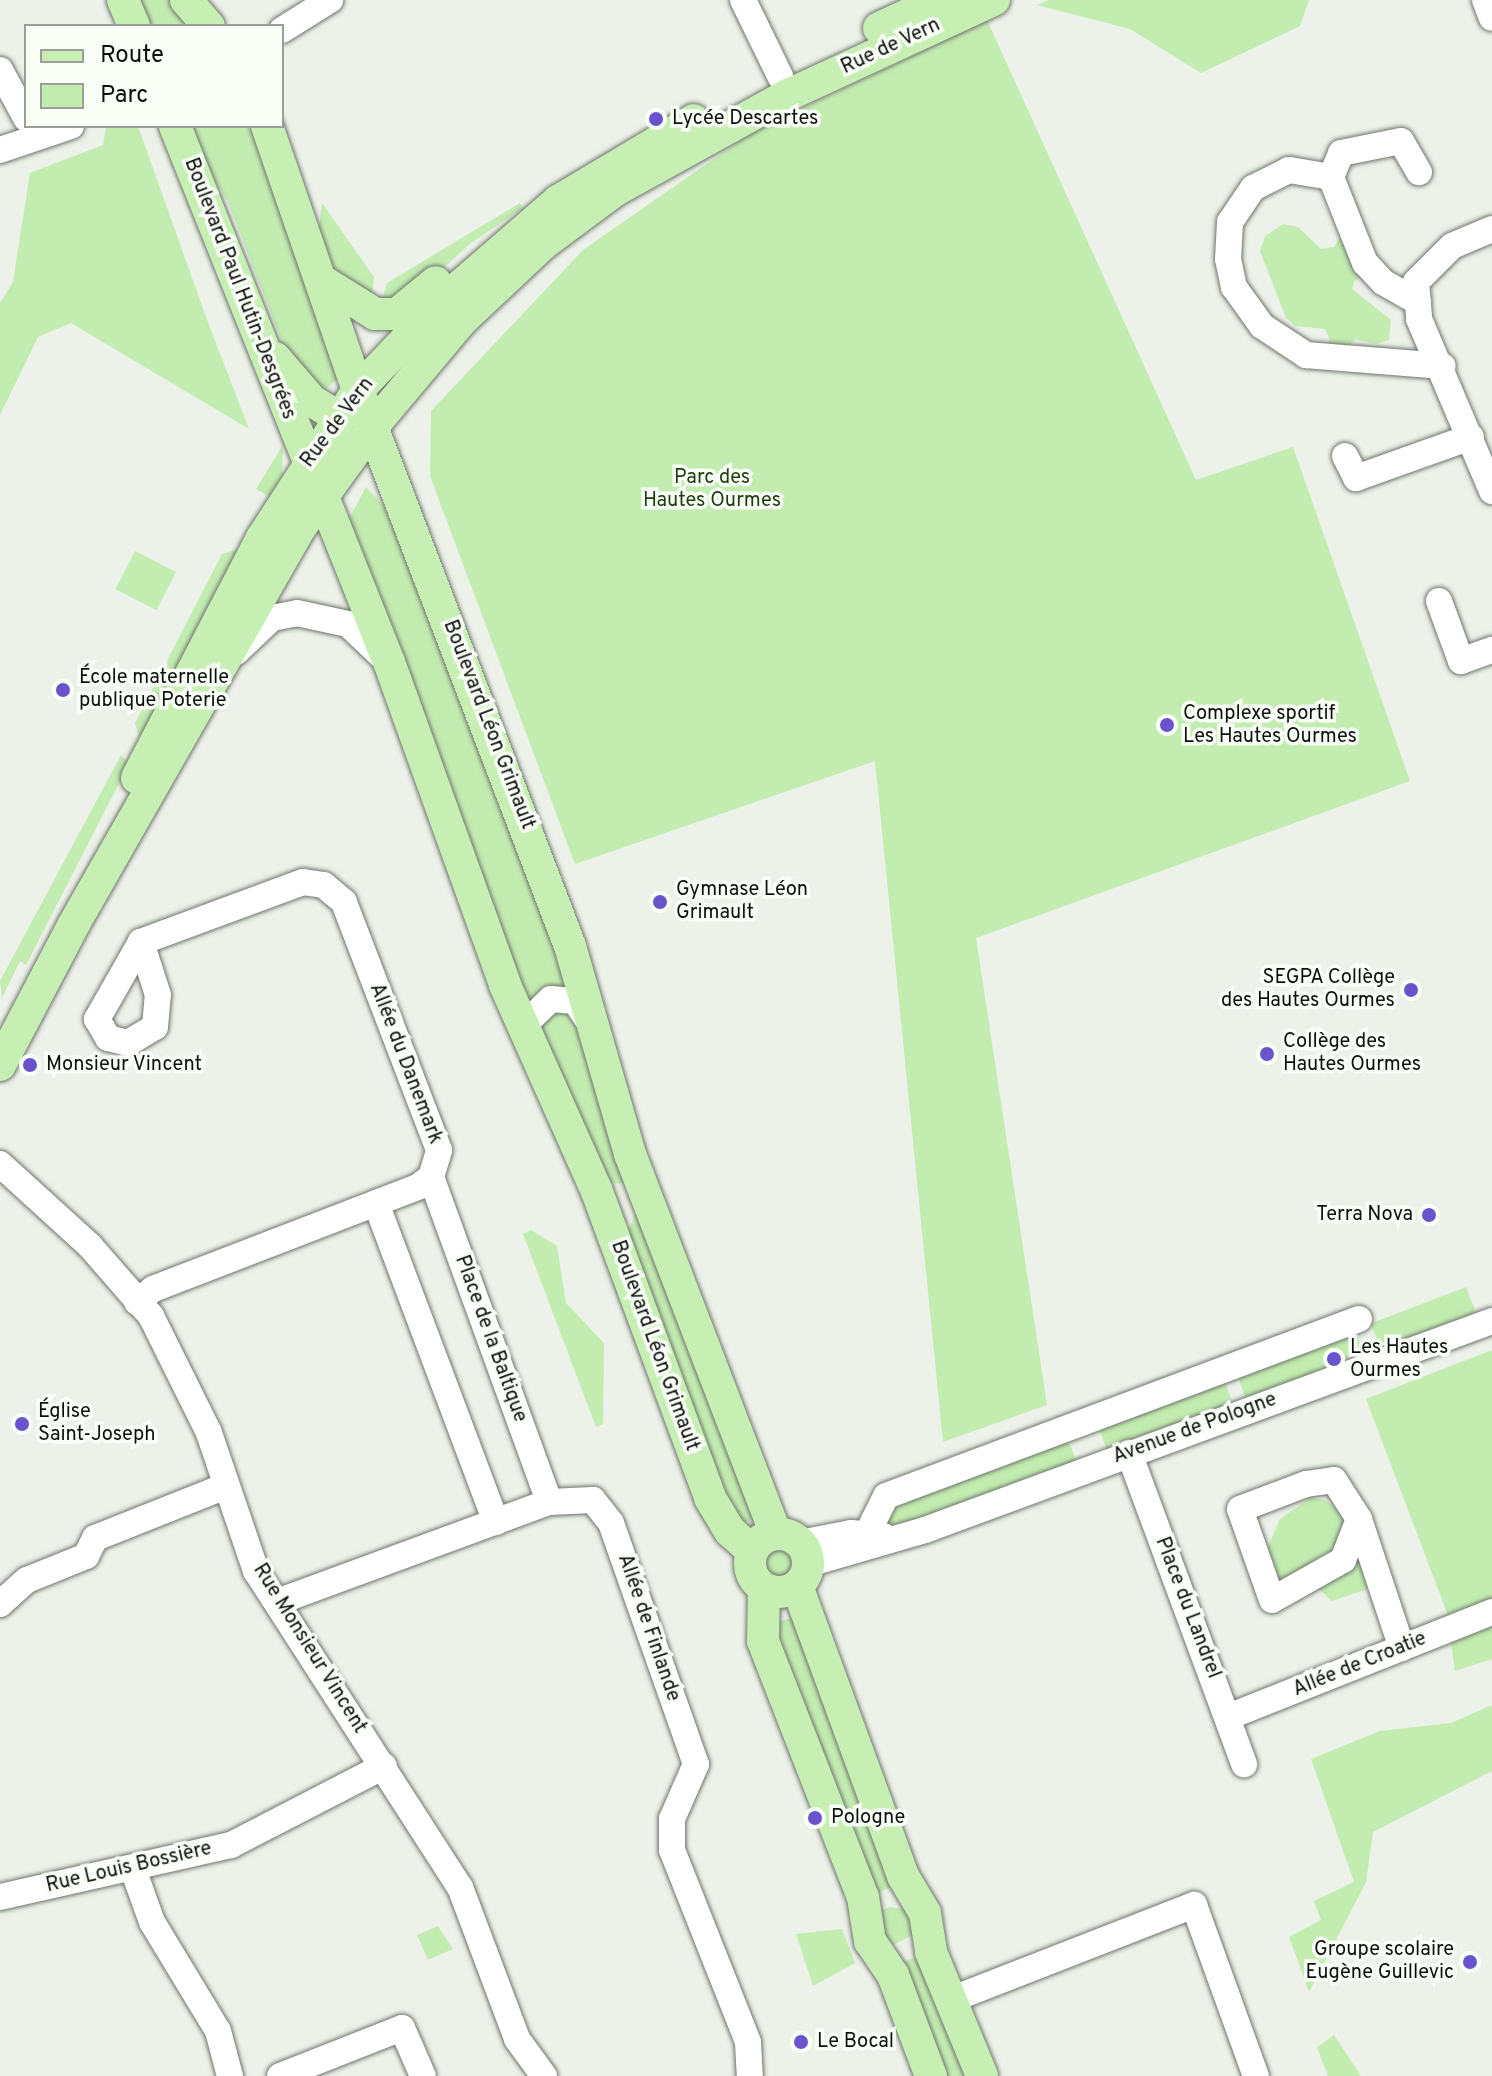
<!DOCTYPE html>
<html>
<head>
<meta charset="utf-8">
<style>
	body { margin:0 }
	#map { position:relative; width:1492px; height:2076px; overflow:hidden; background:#ecf1e9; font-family:Overpass,sans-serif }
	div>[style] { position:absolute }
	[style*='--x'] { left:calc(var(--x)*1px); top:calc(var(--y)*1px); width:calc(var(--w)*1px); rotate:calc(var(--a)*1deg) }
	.green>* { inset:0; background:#c3ecb1; transform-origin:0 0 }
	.round { border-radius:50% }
	.roads { filter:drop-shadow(0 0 2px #6f756d) drop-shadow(0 0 2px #6f756d) }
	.minor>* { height:26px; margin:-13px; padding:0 13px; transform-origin:13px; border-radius:13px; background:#fff }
	.major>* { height:32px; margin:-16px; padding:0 16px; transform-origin:16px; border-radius:16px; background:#c7efb4 }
	.major>.ring { margin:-16px; padding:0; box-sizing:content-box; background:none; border:32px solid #c7efb4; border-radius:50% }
	.dots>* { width:22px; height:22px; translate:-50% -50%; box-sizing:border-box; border:4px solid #f9fff7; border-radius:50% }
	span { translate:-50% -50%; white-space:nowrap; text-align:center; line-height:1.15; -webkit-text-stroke:7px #f9fff7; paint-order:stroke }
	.street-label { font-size:20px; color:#0d0f0c }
	.poi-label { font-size:20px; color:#0d0f0c }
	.left { translate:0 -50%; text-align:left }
	.right { translate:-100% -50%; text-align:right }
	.park-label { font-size:20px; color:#1d3b0c }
	.legend { position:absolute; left:24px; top:24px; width:260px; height:104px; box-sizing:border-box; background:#f9fff7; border:2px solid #9b9f99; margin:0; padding:10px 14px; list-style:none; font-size:24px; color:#0d0f0c }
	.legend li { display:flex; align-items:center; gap:16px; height:40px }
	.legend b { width:40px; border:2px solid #9b9f99 }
</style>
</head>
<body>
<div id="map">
	<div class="green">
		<div style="clip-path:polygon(132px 0,173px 0,198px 26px,143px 26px)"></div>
		<div style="clip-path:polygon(1049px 0,1309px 0,1300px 26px,1201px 73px,1130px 29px,1037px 5px)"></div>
		<div style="clip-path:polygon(987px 20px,1196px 480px,1293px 447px,1410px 781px,976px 938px,1047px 1405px,943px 1442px,875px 761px,575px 864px,430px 476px,431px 411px,583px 250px,751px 133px)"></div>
		<div style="clip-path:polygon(138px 126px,206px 317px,249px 429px,71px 323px,38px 337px,0 415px,0 303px,13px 282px,30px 173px,103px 145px,106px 127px)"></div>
		<div style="clip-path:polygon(182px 126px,259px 126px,338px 378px,322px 393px,296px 366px,281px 339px,228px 202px)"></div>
		<div style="clip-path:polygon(322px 203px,374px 277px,371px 305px,347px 290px,325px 254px,318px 235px)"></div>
		<div style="clip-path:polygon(520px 203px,523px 208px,471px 243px,430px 280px,380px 307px,387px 283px)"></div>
		<div style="clip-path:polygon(1283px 224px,1298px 227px,1321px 249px,1334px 247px,1341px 236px,1364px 277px,1355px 280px,1352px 289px,1391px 320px,1389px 340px,1376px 344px,1355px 339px,1346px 349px,1326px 346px,1330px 340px,1325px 329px,1296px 326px,1286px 318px,1260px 251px,1265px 236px)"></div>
		<div style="clip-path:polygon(283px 445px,282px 475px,270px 497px,256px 489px)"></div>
		<div style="clip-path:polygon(366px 487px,406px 529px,578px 996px,524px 1009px,343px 530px)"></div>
		<div style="clip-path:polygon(242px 548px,141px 742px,135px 723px,222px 554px)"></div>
		<div style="left:135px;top:551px;width:46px;height:43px;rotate:27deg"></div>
		<div style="clip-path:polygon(121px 755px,129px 764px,26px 965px,20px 961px,2px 998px,0 981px)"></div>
		<div style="clip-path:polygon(575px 1009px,632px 1183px,601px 1184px,535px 1029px,541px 1014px)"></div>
		<div style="clip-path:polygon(641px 1201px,753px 1519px,736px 1525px,624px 1240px)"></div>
		<div style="clip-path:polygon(531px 1230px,557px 1246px,566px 1303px,604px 1343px,603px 1424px,596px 1427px,523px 1234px)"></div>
		<div style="left:1466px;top:1287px;width:30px;height:102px;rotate:69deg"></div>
		<div style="clip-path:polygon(1356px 1332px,1363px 1351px,1247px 1403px,1237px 1374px)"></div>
		<div style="clip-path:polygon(1492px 1350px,1492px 1612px,1449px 1618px,1366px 1399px)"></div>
		<div style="left:1224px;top:1379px;width:31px;height:134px;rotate:71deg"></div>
		<div style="clip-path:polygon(1067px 1436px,1078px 1466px,921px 1524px,875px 1524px,887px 1506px)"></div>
		<div style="clip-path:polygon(1310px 1498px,1325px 1500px,1340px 1512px,1371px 1588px,1332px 1601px,1311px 1582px,1283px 1590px,1266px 1551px,1280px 1519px)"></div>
		<div class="round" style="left:765px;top:1548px;width:30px;height:30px"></div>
		<div style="clip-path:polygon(796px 1617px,892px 1887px,873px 1895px,770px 1631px,776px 1622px)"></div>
		<div style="clip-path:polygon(1492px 1623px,1492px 1659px,1455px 1671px,1450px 1635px)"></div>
		<div style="clip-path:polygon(1492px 1705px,1492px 1771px,1373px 1832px,1366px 1882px,1309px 1992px,1289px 1937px,1321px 1920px,1314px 1901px,1354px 1882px,1311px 1759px,1380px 1731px,1451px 1723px)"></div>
		<div style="clip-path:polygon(890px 1907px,909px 1910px,913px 1935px,889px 1947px,878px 1912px)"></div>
		<div style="clip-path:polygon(438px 1926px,453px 1949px,428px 1960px,417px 1935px)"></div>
		<div style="clip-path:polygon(842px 1929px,855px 1963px,813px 1986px,796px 1934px)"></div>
		<div style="clip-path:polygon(922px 1955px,970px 2076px,937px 2076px,897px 1964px)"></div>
		<div style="clip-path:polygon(1334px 2035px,1361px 2076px,1328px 2076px,1317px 2047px)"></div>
	</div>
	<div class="roads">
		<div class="minor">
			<div style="--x:743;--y:0;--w:85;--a:64"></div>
			<div style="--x:1485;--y:0;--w:19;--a:69"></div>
			<div style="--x:282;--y:30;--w:57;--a:-32"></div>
			<div style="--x:0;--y:70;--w:55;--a:61.6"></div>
			<div style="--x:0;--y:150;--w:75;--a:-18.7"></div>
			<div style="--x:1331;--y:177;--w:26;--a:-67"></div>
			<div style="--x:1341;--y:153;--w:61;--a:-11.3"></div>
			<div style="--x:1401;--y:141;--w:36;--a:60"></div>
			<div style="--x:1492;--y:229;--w:43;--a:157"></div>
			<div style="--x:1452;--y:246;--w:51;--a:135"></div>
			<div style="--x:1416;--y:282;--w:37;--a:85"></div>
			<div style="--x:1419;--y:319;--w:187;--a:67"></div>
			<div style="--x:1418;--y:302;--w:40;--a:-150.3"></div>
			<div style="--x:1383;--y:282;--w:26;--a:-133"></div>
			<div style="--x:1365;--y:263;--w:92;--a:-111.6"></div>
			<div style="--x:1331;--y:177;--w:43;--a:-170.5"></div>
			<div style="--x:1289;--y:170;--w:40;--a:153.4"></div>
			<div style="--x:1253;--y:188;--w:41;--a:124.1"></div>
			<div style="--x:1230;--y:222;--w:37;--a:93"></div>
			<div style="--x:1228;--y:259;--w:29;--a:78"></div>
			<div style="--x:1234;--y:287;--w:48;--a:54.3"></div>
			<div style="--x:1262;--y:326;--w:53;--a:33.4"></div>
			<div style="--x:1306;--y:355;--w:137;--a:4.6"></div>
			<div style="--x:1345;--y:456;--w:25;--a:63"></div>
			<div style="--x:1356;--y:478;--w:122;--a:-19.6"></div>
			<div style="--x:1439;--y:601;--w:64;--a:69.9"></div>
			<div style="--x:1461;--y:661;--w:33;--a:-20"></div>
			<div style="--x:236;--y:652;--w:50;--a:-43.4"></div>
			<div style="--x:272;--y:618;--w:25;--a:-11"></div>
			<div style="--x:297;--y:613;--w:52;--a:12.2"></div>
			<div style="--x:348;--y:624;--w:54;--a:43.5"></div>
			<div style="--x:529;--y:1044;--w:22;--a:-95"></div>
			<div style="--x:527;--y:1022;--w:33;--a:-44"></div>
			<div style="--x:551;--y:999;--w:24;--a:5"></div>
			<div style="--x:575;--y:1001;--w:29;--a:56"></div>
			<div style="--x:0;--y:1164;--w:122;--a:42.3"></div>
			<div style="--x:90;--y:1246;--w:93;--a:48.9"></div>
			<div style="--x:151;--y:1316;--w:131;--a:63.6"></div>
			<div style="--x:209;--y:1433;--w:146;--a:71.2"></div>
			<div style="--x:256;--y:1571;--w:376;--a:57.2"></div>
			<div style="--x:460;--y:1887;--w:162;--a:69.4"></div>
			<div style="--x:517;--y:2039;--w:46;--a:53.9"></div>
			<div style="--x:431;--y:1177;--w:346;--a:70"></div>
			<div style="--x:376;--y:1203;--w:341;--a:69.4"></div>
			<div style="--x:137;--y:1302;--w:21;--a:-39"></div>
			<div style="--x:153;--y:1289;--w:284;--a:-21.1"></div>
			<div style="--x:418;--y:1187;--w:16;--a:-38"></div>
			<div style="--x:431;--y:1177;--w:28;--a:-73"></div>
			<div style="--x:439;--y:1150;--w:266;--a:-111"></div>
			<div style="--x:344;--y:902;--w:26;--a:-140"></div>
			<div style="--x:324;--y:885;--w:21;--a:-172"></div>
			<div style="--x:303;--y:882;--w:173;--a:159.7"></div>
			<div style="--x:141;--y:942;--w:89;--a:119.7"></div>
			<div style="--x:97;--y:1019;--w:22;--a:60"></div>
			<div style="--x:108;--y:1038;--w:21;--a:14"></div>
			<div style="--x:128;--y:1043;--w:31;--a:-31"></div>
			<div style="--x:155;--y:1027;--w:32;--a:-85"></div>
			<div style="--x:158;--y:995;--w:56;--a:-107.8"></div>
			<div style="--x:1129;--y:1453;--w:332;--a:69.7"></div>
			<div style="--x:1359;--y:1519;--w:44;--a:111.3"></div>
			<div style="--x:1343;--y:1560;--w:81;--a:150.6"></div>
			<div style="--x:1272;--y:1600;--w:96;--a:-109.4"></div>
			<div style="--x:1240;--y:1509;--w:71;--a:-20.7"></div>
			<div style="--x:1306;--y:1484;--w:28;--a:-8"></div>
			<div style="--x:1334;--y:1480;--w:46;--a:57.3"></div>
			<div style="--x:1359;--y:1519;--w:136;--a:71.6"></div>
			<div style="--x:867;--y:1534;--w:42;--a:-63.4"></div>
			<div style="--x:886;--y:1496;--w:505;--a:-20.52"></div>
			<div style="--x:800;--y:1543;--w:52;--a:-11.1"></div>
			<div style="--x:851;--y:1533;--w:32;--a:5"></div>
			<div style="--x:808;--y:1564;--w:122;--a:-16.2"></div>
			<div style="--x:925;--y:1530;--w:604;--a:-20.23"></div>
			<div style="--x:277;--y:1602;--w:290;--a:-20.2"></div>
			<div style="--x:549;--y:1502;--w:44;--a:-2.6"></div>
			<div style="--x:593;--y:1500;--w:29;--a:52"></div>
			<div style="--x:611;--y:1523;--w:256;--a:70.6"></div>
			<div style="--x:696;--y:1764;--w:60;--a:113.6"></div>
			<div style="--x:672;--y:1819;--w:31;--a:90"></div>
			<div style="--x:672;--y:1850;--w:206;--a:68.4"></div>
			<div style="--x:748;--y:2042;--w:34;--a:87"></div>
			<div style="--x:0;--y:1604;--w:36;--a:-42"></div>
			<div style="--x:27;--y:1580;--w:64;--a:-22.1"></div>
			<div style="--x:86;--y:1556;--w:20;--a:-63"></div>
			<div style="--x:95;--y:1538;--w:141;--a:-21.7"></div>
			<div style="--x:1228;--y:1717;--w:284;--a:-21.7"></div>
			<div style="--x:133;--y:1869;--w:56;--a:70.3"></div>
			<div style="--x:152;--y:1922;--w:127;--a:58.8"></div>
			<div style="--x:218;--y:2031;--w:47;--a:75.1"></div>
			<div style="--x:0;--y:1897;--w:237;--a:-12.7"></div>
			<div style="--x:231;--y:1845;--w:172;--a:-27.3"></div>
			<div style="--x:953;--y:1999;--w:259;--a:-21.3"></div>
			<div style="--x:1194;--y:1905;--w:182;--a:70.1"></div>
			<div style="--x:280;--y:2076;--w:131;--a:-21.5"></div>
			<div style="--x:402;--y:2028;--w:52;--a:66.4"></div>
		</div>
		<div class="major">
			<div style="--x:123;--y:0;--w:28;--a:67"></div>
			<div style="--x:186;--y:0;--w:35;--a:49"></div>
			<div style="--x:879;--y:28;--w:67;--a:-24.7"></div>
			<div style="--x:175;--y:126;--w:577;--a:68.24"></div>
			<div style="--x:389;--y:662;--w:343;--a:70.2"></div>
			<div style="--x:505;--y:985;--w:223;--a:66"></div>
			<div style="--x:596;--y:1189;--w:329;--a:69.7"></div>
			<div style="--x:710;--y:1498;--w:39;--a:59"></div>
			<div style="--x:730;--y:1531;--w:30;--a:42"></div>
			<div style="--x:267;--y:126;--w:279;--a:71"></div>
			<div style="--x:358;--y:390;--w:595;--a:69.13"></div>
			<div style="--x:570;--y:946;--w:216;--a:73.9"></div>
			<div style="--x:630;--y:1154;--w:407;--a:69"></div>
			<div style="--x:324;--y:282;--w:60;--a:32.1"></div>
			<div style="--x:375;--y:314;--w:22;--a:0"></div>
			<div style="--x:397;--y:314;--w:50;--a:-39.4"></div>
			<div style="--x:275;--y:358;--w:57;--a:49.3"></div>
			<div style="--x:312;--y:401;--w:31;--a:31"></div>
			<div style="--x:137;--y:778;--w:271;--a:-62.5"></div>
			<div style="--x:262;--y:538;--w:176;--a:-57"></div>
			<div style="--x:358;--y:390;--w:126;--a:-46.3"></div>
			<div style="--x:445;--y:299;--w:150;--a:-40.9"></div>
			<div style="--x:558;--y:201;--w:158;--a:-30.8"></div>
			<div style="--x:0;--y:1065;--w:159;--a:-62.3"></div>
			<div style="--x:74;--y:924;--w:456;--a:-60.3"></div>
			<div style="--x:300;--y:528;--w:127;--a:-54.3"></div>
			<div style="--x:374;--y:425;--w:137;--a:-50"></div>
			<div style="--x:462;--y:320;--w:111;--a:-43.2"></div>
			<div style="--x:543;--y:244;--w:89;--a:-36.7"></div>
			<div style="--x:614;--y:191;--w:199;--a:-28.9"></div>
			<div style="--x:788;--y:95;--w:227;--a:-24.8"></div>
			<div class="ring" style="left:750px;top:1534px;width:26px;height:26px"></div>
			<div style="--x:797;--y:1586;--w:309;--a:69.9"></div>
			<div style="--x:903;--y:1876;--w:43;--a:59.3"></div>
			<div style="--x:925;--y:1913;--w:39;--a:81"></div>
			<div style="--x:931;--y:1952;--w:134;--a:67.6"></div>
			<div style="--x:764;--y:1589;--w:52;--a:91.1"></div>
			<div style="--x:763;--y:1641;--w:275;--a:68.7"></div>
			<div style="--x:863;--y:1897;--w:45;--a:81"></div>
			<div style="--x:870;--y:1941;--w:41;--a:55.9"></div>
			<div style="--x:893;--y:1975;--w:108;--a:69.4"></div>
		</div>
	</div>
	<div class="dots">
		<div style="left:656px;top:119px;background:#6954ce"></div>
		<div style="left:63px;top:690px;background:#6954ce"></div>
		<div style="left:1167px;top:725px;background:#6954ce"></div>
		<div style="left:660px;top:902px;background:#6954ce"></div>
		<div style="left:1411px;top:990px;background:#6954ce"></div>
		<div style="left:1267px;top:1054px;background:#6954ce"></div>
		<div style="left:30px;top:1065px;background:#6954ce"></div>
		<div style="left:1429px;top:1215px;background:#6954ce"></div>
		<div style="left:1334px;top:1359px;background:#6954ce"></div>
		<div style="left:22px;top:1424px;background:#6954ce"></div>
		<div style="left:815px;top:1818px;background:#6954ce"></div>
		<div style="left:1470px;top:1962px;background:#6954ce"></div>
		<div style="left:801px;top:2042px;background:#6954ce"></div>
	</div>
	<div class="street-label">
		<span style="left:891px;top:47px;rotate:-25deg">Rue de Vern</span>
		<span style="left:239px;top:289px;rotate:69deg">Boulevard Paul Hutin-Desgrées</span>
		<span style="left:338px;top:423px;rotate:-53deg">Rue de Vern</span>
		<span style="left:488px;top:725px;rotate:69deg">Boulevard Léon Grimault</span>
		<span style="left:405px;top:1064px;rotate:69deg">Allée du Danemark</span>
		<span style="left:490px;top:1339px;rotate:70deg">Place de la Baltique</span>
		<span style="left:654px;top:1346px;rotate:70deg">Boulevard Léon Grimault</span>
		<span style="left:1195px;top:1429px;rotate:-20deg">Avenue de Pologne</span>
		<span style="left:1187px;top:1608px;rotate:69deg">Place du Landrel</span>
		<span style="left:648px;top:1628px;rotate:71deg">Allée de Finlande</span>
		<span style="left:309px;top:1649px;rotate:58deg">Rue Monsieur Vincent</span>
		<span style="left:1360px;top:1665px;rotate:-22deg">Allée de Croatie</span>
		<span style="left:129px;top:1868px;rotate:-13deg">Rue Louis Bossière</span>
	</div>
	<div class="poi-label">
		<span class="left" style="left:672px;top:119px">Lycée Descartes</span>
		<span class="left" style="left:79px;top:690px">École maternelle<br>publique Poterie</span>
		<span class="left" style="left:1183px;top:726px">Complexe sportif<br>Les Hautes Ourmes</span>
		<span class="left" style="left:676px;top:902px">Gymnase Léon<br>Grimault</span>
		<span class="right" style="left:1395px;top:990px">SEGPA Collège<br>des Hautes Ourmes</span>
		<span class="left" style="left:1283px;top:1054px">Collège des<br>Hautes Ourmes</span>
		<span class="left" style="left:46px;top:1065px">Monsieur Vincent</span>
		<span class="right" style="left:1413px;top:1215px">Terra Nova</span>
		<span class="left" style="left:1350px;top:1360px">Les Hautes<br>Ourmes</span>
		<span class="left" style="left:38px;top:1424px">Église<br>Saint-Joseph</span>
		<span class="left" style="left:831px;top:1818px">Pologne</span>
		<span class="right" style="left:1454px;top:1962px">Groupe scolaire<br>Eugène Guillevic</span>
		<span class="left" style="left:817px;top:2042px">Le Bocal</span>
	</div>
	<div class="park-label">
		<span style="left:712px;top:490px">Parc des<br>Hautes Ourmes</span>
	</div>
	<ul class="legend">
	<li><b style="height:10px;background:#c7efb4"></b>Route</li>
	<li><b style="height:22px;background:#c3ecb1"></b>Parc</li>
	</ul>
</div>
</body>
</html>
